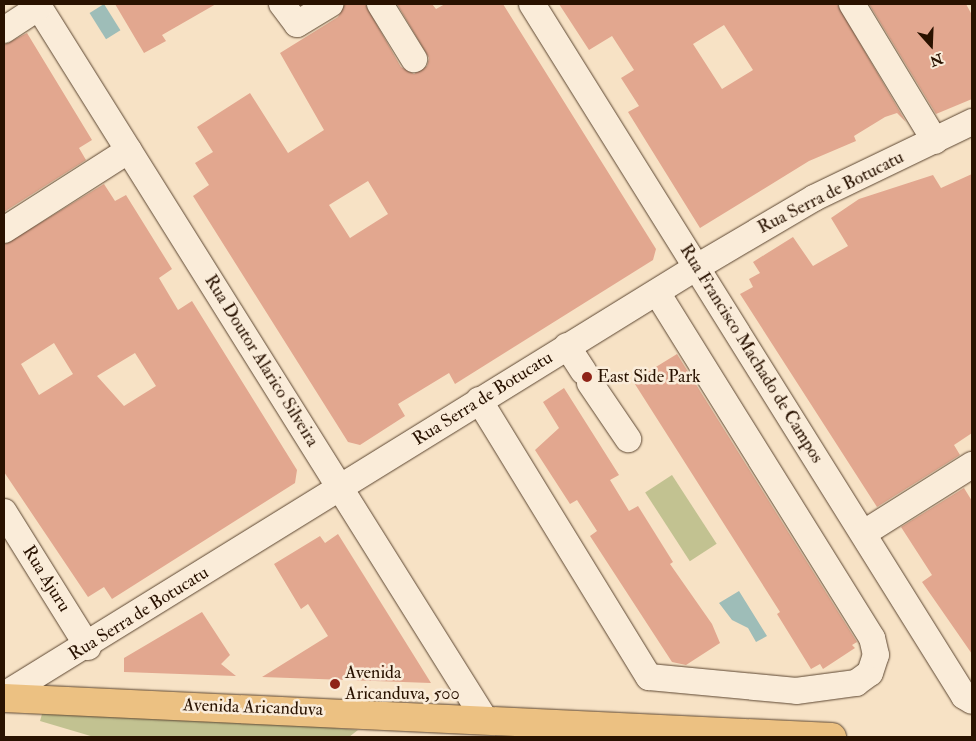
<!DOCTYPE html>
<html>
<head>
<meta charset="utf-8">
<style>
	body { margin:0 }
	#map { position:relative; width:976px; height:741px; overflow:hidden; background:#f7e2c5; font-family:"IM FELL Double Pica",serif }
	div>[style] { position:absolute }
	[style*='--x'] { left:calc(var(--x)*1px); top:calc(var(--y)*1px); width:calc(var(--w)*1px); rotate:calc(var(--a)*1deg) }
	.green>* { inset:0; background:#c2c291; transform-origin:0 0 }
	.water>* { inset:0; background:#9ebdb8; transform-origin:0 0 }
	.building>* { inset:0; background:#e2a78f }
	.roads { filter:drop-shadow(0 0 1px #5c4631) drop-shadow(0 0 1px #5c4631) }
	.minor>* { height:26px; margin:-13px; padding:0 13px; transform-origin:13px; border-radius:13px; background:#faecd9 }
	.major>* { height:28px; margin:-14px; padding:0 14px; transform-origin:14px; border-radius:14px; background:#ecc182 }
	.dots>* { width:14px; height:14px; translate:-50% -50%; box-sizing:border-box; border:2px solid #faecd9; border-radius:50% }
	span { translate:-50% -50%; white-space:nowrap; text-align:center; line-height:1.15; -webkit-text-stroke:5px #faecd9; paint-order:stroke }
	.street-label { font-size:18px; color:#291200 }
	.poi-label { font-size:18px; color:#291200 }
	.left { translate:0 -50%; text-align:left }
	.frame { position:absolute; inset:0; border:5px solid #291200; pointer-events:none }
	.north { position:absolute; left:906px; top:20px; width:50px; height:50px; -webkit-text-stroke:4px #faecd9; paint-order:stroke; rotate:160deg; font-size:14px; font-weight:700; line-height:20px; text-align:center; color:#291200 }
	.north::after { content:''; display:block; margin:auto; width:18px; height:22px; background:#291200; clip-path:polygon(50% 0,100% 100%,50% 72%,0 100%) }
</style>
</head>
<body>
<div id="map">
	<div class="green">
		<div style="left:672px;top:475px;width:82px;height:32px;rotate:57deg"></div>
		<div style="clip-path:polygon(44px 707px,154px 713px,358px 730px,349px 737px,94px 737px,40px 721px)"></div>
	</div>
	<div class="water">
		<div style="left:104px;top:4px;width:31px;height:17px;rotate:58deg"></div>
		<div style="clip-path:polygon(739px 591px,767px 636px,756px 642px,748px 628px,732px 620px,719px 603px)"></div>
	</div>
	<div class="building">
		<div style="clip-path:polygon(115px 4px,216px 4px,162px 35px,166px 41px,144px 53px)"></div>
		<div style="clip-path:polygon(evenodd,345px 4px,365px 4px,401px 67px,414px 74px,427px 66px,429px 58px,397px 4px,432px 4px,436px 9px,445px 4px,503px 4px,656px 249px,653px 260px,455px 384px,449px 373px,398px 404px,405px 416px,360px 445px,348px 442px,193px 196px,209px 185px,195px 163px,213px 152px,197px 127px,250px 93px,288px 153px,324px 130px,280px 53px,338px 17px,345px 4px,368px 181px,388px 214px,350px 238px,329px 205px,368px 181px)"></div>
		<div style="clip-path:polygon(evenodd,559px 4px,837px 4px,906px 122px,897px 113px,885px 117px,854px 136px,856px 141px,809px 161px,700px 228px,628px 112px,639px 106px,621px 78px,634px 70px,612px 36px,589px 50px,559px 4px,724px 25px,753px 70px,722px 89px,693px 44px,724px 25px)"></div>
		<div style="clip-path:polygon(869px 4px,966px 4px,972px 15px,972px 99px,936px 114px)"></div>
		<div style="clip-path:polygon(27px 33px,92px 140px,79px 148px,86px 160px,4px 212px,4px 45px)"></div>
		<div style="clip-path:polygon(972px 174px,972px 433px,954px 445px,960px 455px,877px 507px,740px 294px,753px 287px,749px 279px,760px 273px,753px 262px,793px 237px,813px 266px,848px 246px,831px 218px,859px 199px,933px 175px,941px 188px)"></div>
		<div style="clip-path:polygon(evenodd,104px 184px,115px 201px,126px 195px,172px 269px,159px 278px,178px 310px,192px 301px,297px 470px,295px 483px,112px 599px,104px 587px,88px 597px,4px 472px,4px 245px,104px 184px,54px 343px,73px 374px,39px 395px,21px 364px,54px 343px,104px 184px,135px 353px,156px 386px,124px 406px,97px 376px,135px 353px)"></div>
		<div style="clip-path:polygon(677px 354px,857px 642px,852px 645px,855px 648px,823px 669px,820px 664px,811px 669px,777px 614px,780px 612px,633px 381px)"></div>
		<div style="clip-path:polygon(564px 388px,619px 475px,610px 480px,629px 511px,638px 506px,673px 562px,670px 564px,712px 624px,720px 643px,686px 665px,672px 662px,590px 536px,597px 531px,577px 500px,570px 504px,535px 450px,559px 428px,543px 402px)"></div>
		<div style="clip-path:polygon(964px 488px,972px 501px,972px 654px,922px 582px,932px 575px,901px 527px)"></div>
		<div style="clip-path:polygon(338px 534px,398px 630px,431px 683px,262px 677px,328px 636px,308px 604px,301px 609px,274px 564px,320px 536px,325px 543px)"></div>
		<div style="clip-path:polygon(202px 612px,230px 655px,221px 664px,236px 676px,124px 672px,124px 658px)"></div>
	</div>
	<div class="roads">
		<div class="minor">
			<div style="--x:37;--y:4;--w:842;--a:57.95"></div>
			<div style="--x:282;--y:4;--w:25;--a:53"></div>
			<div style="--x:297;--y:24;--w:39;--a:-31"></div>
			<div style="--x:380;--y:4;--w:65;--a:58.3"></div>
			<div style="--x:532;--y:4;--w:816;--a:58.02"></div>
			<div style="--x:964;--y:696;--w:9;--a:32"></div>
			<div style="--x:852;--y:4;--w:160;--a:58.8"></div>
			<div style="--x:4;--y:30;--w:42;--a:-33.3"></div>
			<div style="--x:4;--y:230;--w:148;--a:-32.6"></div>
			<div style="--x:567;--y:346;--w:30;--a:57"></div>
			<div style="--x:590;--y:383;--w:68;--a:55.8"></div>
			<div style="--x:479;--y:400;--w:325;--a:58.5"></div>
			<div style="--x:649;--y:677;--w:148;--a:5.4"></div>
			<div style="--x:796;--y:691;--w:61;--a:-7.6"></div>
			<div style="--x:856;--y:683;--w:17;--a:-36"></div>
			<div style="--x:870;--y:673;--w:19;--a:-72"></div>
			<div style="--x:876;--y:655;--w:17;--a:-103"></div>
			<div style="--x:872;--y:638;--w:407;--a:-121.9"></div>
			<div style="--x:4;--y:512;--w:159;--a:58.1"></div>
			<div style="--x:864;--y:533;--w:128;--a:-32.2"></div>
			<div style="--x:4;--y:695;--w:815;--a:-31.7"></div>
			<div style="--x:697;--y:267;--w:136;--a:-30.5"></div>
			<div style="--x:814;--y:198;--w:175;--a:-25.7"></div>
		</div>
		<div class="major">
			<div style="--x:4;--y:698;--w:829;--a:2.7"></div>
		</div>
	</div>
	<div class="dots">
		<div style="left:587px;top:377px;background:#8f2418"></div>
		<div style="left:335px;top:684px;background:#8f2418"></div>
	</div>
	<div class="street-label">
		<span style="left:831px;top:193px;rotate:-27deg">Rua Serra de Botucatu</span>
		<span style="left:751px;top:354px;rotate:58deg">Rua Francisco Machado de Campos</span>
		<span style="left:261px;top:361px;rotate:58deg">Rua Doutor Alarico Silveira</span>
		<span style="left:483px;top:399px;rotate:-32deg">Rua Serra de Botucatu</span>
		<span style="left:46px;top:579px;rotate:58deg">Rua Ajuru</span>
		<span style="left:139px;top:614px;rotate:-32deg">Rua Serra de Botucatu</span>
		<span style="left:253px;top:708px;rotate:2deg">Avenida Aricanduva</span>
	</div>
	<div class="poi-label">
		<span class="left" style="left:597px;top:377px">East Side Park</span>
		<span class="left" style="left:345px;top:684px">Avenida<br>Aricanduva, 500</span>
	</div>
	<div class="frame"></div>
	<div class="north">N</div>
</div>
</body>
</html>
